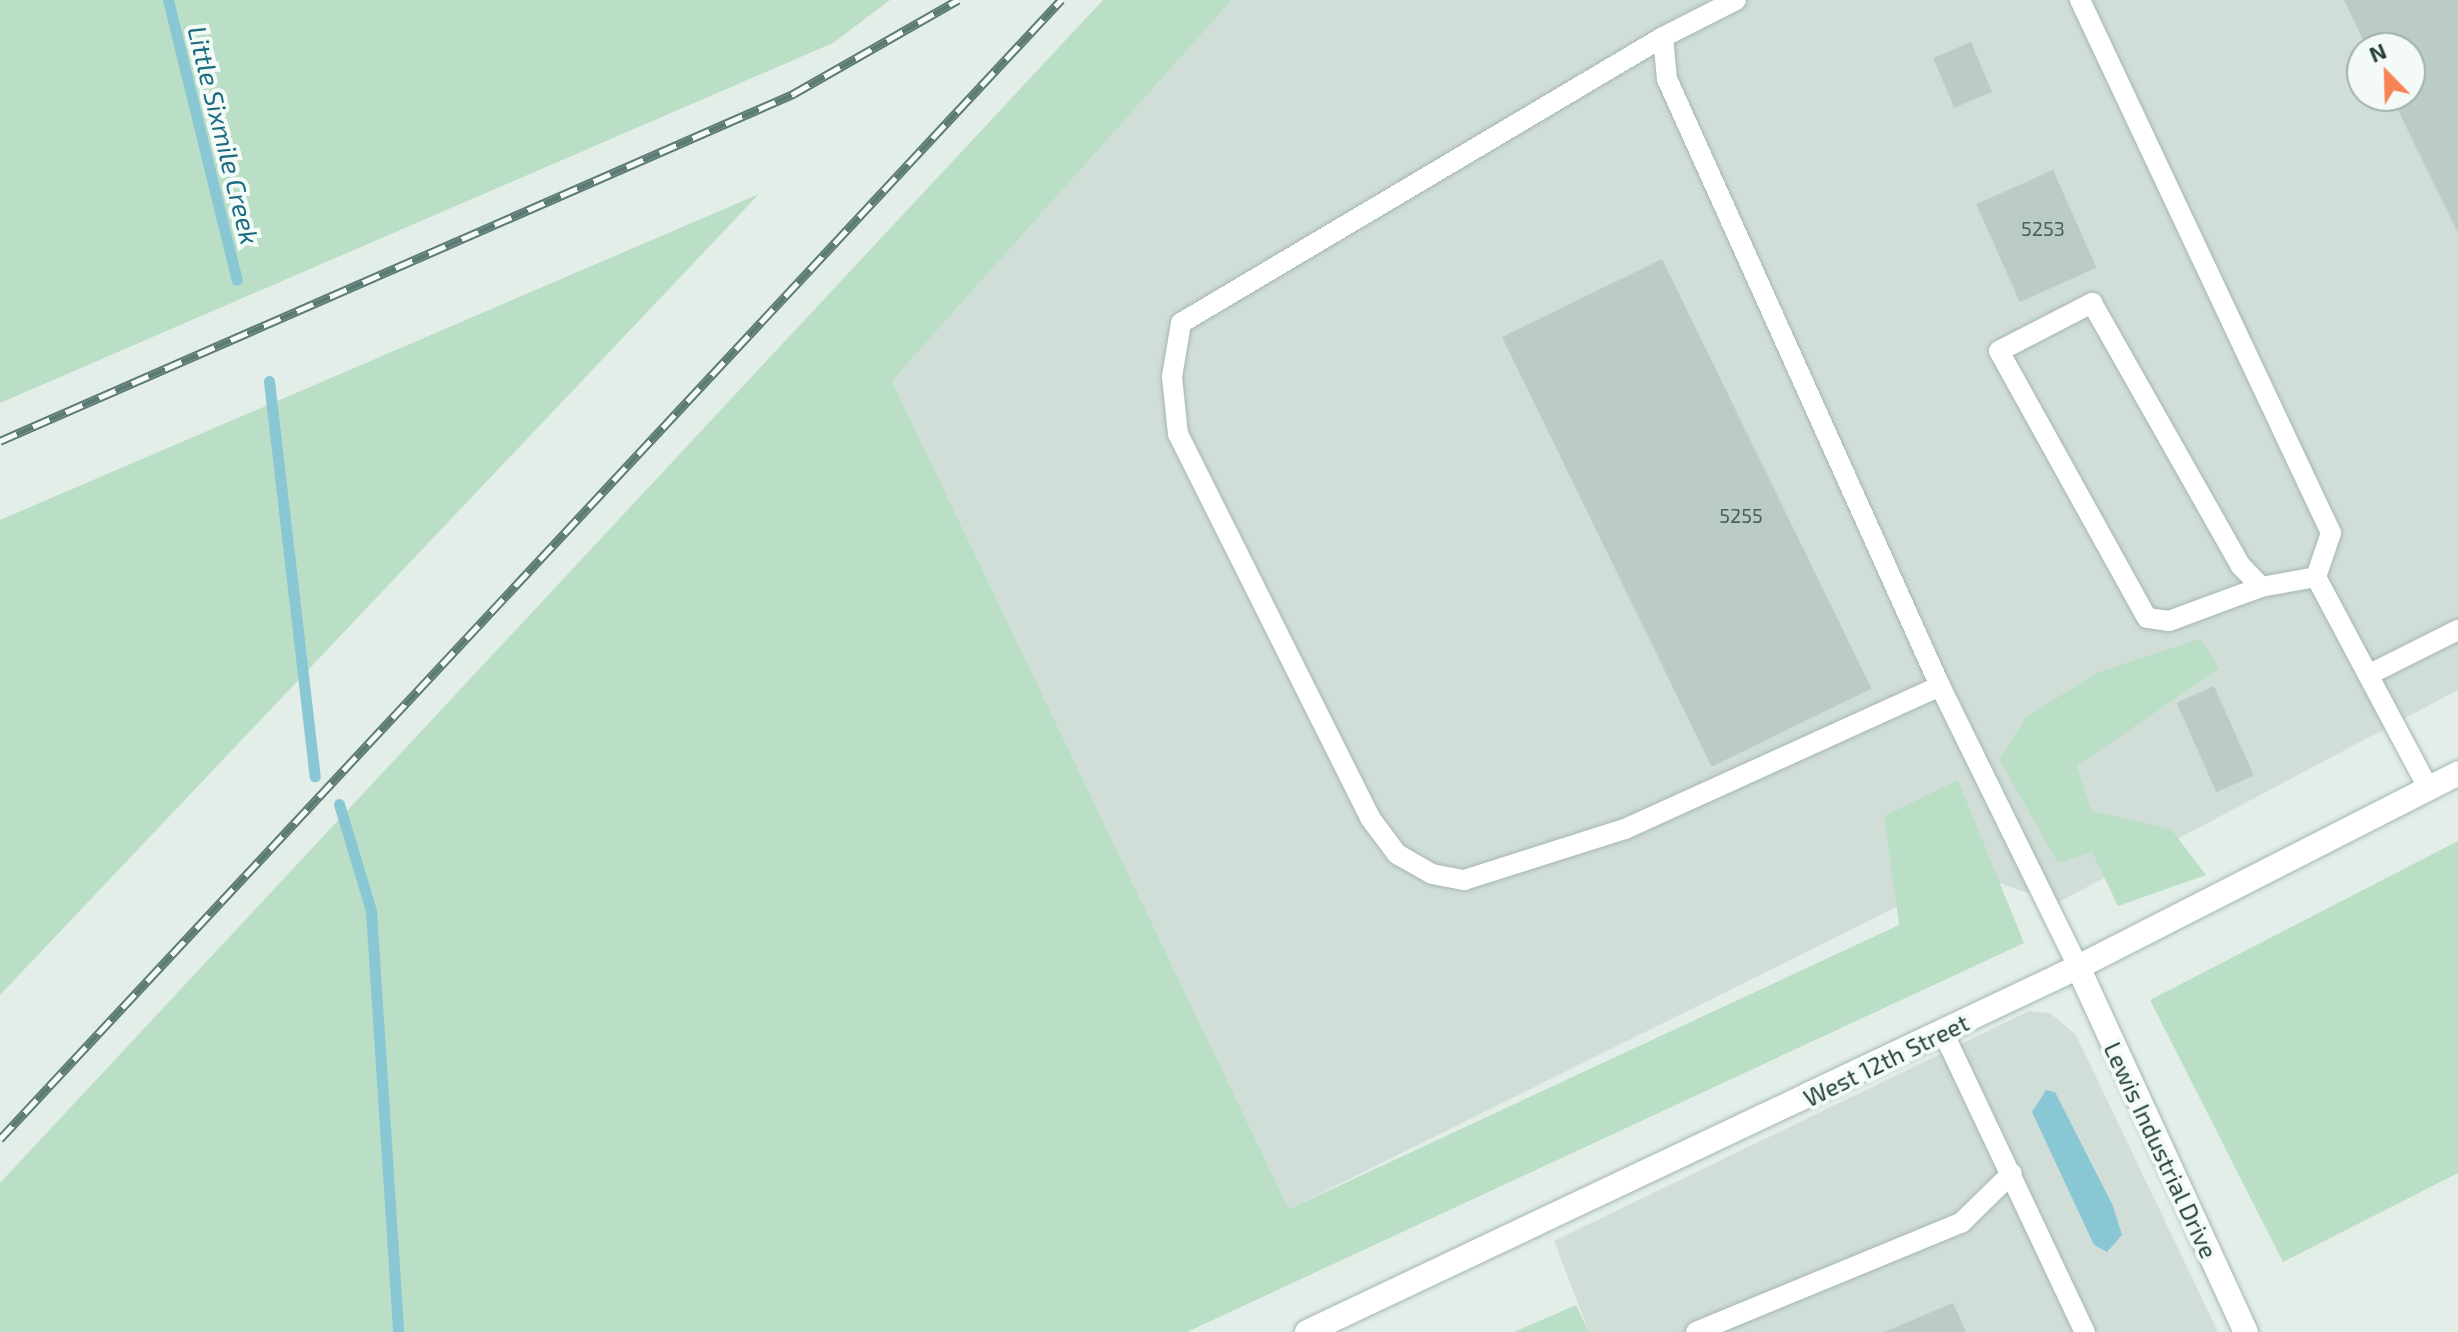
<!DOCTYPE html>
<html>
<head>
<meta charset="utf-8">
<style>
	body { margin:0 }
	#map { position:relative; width:2458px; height:1332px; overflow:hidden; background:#e3eee9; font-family:"Exo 2",sans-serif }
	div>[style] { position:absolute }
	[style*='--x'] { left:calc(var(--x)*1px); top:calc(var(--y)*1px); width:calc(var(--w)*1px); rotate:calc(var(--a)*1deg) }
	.built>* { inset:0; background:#d1ded8 }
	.green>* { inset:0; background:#bbdfc6 }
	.water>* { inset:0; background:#89c7d4 }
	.stream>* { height:11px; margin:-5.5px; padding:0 5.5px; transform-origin:5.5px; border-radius:5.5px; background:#89c7d4 }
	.building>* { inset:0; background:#bbcbc5; transform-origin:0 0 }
	.roads { filter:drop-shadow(0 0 2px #a5b6b1) drop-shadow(0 0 2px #a5b6b1) }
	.lane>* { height:20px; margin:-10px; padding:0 10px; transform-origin:10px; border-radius:10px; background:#fff }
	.street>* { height:24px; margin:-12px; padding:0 12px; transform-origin:12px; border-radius:12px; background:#fff }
	.secondary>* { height:24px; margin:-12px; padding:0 12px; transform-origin:12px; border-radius:12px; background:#fff }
	.rail>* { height:9px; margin-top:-4.5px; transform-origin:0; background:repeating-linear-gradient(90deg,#f4faf7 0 18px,#5c7b74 0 36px); box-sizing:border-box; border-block:2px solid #5c7b74 }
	span { translate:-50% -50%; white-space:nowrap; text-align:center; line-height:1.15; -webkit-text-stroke:8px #f4faf7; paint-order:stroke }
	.number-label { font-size:20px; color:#48635c }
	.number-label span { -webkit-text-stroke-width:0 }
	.street-label { font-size:24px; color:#224039 }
	.water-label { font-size:26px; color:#196b7f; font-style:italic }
	.north { position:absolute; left:2346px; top:32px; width:80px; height:80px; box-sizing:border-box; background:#f4faf7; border:2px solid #a0b0ab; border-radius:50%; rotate:337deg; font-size:22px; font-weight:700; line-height:32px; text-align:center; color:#224039 }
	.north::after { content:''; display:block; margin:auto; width:28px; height:36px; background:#f78457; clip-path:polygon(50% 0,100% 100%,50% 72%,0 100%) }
</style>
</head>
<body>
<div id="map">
	<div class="built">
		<div style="clip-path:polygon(evenodd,1232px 0,2458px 0,2458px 690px,2057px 903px,1967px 872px,1289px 1209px,892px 381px,1232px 0,2362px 48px,2410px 48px,2410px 96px,2362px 96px,2362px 48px)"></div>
		<div style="clip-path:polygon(2029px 1011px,2050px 1013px,2076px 1035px,2218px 1332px,1589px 1332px,1554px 1241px)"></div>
	</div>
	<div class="green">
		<div style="clip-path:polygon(0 0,890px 0,833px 43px,0 403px)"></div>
		<div style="clip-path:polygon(1103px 0,1232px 0,892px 381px,1289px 1209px,1899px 925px,1884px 816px,1958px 780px,2024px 943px,1187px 1332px,0 1332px,0 1183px)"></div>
		<div style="clip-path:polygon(759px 194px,0 995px,0 520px)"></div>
		<div style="clip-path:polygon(2200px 639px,2220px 668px,2077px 766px,2092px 811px,2171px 829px,2206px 875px,2118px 906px,2092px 852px,2058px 863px,1999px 759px,2027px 716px,2099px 672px)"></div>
		<div style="clip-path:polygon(2458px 841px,2458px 1173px,2283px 1262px,2150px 1000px)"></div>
		<div style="clip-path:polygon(1576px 1305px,1589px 1332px,1514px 1332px)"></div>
	</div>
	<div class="water">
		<div style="clip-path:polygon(2046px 1090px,2055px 1092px,2113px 1206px,2122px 1235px,2107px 1252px,2094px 1245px,2032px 1112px)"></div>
	</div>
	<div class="stream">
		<div style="--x:168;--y:0;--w:288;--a:76.2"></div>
		<div style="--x:269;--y:381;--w:398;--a:83.4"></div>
		<div style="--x:339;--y:804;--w:112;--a:73.3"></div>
		<div style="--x:371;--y:911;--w:422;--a:86.3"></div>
	</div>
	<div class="building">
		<div style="clip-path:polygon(2344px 0,2458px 0,2458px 233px,2391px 96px,2410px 96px,2410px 48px,2367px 48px)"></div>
		<div style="left:1971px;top:42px;width:54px;height:41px;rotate:67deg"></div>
		<div style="left:2053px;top:170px;width:107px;height:84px;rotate:66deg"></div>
		<div style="left:1662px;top:259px;width:478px;height:178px;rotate:64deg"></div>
		<div style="left:2214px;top:686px;width:98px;height:41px;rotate:66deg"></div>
		<div style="clip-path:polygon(1953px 1303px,1966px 1332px,1884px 1332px)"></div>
	</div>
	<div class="roads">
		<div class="lane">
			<div style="--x:1736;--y:0;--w:82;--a:153.1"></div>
			<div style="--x:1663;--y:37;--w:42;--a:84.6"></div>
			<div style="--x:1667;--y:79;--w:666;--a:65.78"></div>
			<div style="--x:1940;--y:686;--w:313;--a:63.8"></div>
			<div style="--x:2080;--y:0;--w:589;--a:64.78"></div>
			<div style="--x:2331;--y:533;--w:46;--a:108.8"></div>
			<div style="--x:1663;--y:37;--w:560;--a:149.32"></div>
			<div style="--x:1181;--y:323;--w:55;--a:99.5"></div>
			<div style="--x:1172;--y:377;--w:57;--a:84"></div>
			<div style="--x:1178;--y:434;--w:429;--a:63.4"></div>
			<div style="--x:1370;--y:818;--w:45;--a:53.1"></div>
			<div style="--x:1397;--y:854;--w:40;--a:29.7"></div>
			<div style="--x:1432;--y:874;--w:33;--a:11"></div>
			<div style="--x:1464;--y:880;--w:169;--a:-17.6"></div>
			<div style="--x:1625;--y:829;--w:346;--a:-24.4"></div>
			<div style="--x:2261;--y:587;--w:98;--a:159.7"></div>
			<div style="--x:2169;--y:621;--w:22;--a:-172"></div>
			<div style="--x:2147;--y:618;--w:305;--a:-119"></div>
			<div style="--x:1999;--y:351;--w:105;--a:-27.3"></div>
			<div style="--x:2092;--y:303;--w:302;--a:60.5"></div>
			<div style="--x:2241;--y:566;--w:29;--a:46"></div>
			<div style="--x:2261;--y:587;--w:56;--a:-10.3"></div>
			<div style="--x:2316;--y:577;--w:239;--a:62"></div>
			<div style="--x:2368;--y:675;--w:101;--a:-26.6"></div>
			<div style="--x:1943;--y:1032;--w:332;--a:64.7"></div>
			<div style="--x:1696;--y:1332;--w:287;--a:-22.4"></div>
			<div style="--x:1961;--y:1223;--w:71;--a:-44.4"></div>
		</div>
		<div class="street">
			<div style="--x:2078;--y:967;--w:402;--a:65.3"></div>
		</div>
		<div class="secondary">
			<div style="--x:1307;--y:1332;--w:853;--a:-25.33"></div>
			<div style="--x:2078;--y:967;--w:427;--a:-27"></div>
		</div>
	</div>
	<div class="rail">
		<div style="--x:0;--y:441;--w:866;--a:-23.63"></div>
		<div style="--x:793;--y:94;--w:190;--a:-29.7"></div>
		<div style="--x:0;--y:1139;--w:1557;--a:-47.03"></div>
	</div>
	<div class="number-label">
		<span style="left:2043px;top:228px">5253</span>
		<span style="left:1741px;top:515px">5255</span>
	</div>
	<div class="street-label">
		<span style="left:1886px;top:1060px;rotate:-26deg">West 12th Street</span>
		<span style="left:2161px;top:1150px;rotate:65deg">Lewis Industrial Drive</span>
	</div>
	<div class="water-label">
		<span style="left:224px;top:135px;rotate:76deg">Little Sixmile Creek</span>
	</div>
	<div class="north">N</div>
</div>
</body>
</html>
